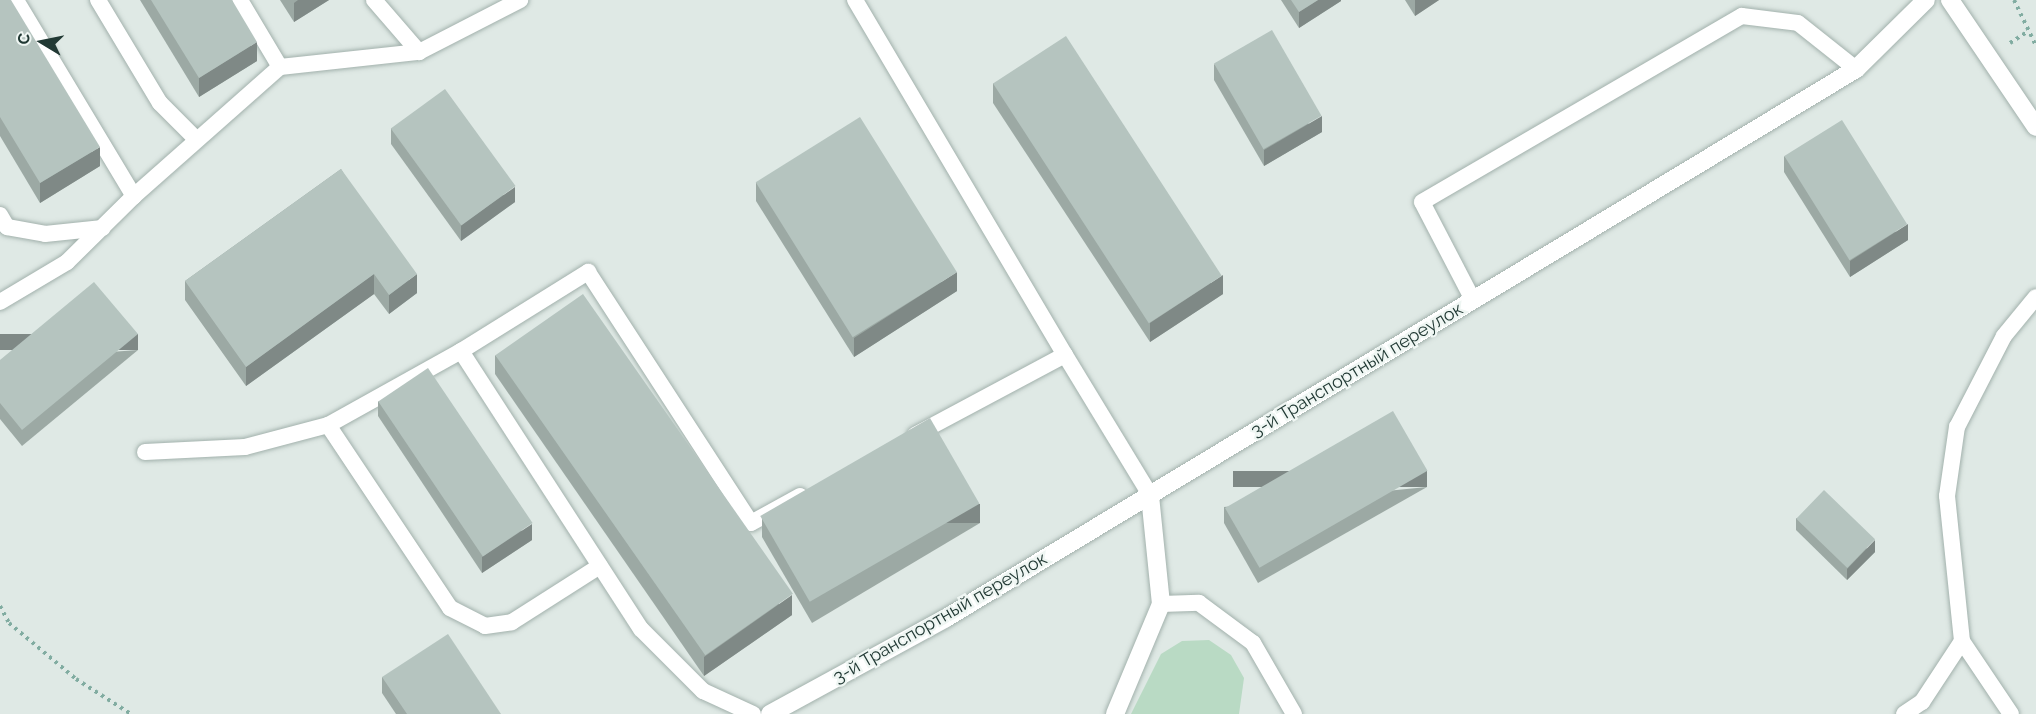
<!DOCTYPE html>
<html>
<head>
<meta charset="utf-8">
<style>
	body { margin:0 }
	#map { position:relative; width:2036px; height:714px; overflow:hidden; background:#dfe9e5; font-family:Raleway,sans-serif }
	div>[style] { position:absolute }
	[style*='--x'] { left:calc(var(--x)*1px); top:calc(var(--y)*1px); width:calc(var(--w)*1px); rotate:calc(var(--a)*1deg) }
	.green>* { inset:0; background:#b9dac4 }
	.path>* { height:4px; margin-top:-2px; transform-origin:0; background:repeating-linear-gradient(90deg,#81aca1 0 3px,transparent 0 7.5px) }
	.roads { filter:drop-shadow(0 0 2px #a2b1ac) drop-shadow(0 0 2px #a2b1ac) }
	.service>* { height:16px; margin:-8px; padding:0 8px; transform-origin:8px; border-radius:8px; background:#fff }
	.minor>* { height:18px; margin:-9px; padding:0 9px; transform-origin:9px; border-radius:9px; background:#fff }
	.secondary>* { height:18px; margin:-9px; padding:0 9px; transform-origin:9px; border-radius:9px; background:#fff }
	.wall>* { inset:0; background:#9ca9a4 }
	.shaded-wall>* { inset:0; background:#7f8986; transform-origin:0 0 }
	.building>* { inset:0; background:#b5c4bf; transform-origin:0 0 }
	span { translate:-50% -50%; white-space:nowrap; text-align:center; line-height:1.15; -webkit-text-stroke:4.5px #eff6f3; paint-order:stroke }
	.street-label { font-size:18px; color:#213934 }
	.north { position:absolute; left:12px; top:12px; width:60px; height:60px; -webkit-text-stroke:4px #eff6f3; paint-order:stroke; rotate:280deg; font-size:16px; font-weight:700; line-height:24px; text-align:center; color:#213934 }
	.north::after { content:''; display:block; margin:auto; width:21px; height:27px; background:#213934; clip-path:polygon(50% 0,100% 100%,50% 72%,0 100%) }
</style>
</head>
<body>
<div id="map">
	<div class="green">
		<div style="clip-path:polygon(1209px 640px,1231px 655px,1244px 678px,1239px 714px,1131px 714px,1161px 654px,1182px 641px)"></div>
	</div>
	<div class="path">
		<div style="--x:2014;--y:0;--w:51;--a:64.4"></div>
		<div style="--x:2010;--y:43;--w:20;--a:-33"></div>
		<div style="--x:0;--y:606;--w:19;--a:62"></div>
		<div style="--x:9;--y:623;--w:87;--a:39.9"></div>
		<div style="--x:76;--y:679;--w:65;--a:32.5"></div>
	</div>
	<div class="roads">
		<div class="service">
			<div style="--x:16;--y:0;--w:229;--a:59"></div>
			<div style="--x:98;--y:0;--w:120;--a:59"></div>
			<div style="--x:160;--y:103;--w:51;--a:45"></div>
			<div style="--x:240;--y:0;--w:78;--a:59.2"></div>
			<div style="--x:374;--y:0;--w:69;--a:49.1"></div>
			<div style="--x:855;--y:0;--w:412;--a:59.4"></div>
			<div style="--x:0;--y:215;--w:14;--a:60"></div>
			<div style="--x:7;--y:227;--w:39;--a:10"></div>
			<div style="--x:45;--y:234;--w:58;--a:-5.9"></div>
			<div style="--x:1473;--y:300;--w:110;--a:-117.5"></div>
			<div style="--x:1422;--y:202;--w:370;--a:-30.2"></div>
			<div style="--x:1742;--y:16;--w:56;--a:7.1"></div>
			<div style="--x:1798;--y:23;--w:74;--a:38.4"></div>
			<div style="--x:0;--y:302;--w:78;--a:-30.8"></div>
			<div style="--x:67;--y:262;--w:94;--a:-44.6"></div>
			<div style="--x:134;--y:196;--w:195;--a:-41.5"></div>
			<div style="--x:280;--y:67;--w:140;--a:-6.2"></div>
			<div style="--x:419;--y:52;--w:114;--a:-27.2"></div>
			<div style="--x:461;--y:351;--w:150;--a:-31.9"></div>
			<div style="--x:588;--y:272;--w:299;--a:57"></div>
			<div style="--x:751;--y:523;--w:56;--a:-28.9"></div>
			<div style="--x:328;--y:425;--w:220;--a:56.3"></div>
			<div style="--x:450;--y:608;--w:39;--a:27"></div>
			<div style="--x:485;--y:626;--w:27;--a:-8"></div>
			<div style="--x:512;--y:622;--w:104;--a:-32.5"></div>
			<div style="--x:915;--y:435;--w:170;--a:-28.1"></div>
			<div style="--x:1065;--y:355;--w:164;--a:58.7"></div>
			<div style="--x:145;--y:452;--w:100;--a:-2.9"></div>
			<div style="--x:245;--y:447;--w:86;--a:-14.8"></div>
			<div style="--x:328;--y:425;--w:152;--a:-29.1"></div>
			<div style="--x:461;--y:351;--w:331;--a:57.1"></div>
			<div style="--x:641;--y:629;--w:88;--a:45"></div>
			<div style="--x:703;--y:691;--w:55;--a:24.7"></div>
			<div style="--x:1161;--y:604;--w:38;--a:-2"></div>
			<div style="--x:1199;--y:603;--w:67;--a:36.5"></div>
			<div style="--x:1253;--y:643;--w:82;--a:60"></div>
			<div style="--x:1904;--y:714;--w:22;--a:-34"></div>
			<div style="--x:1922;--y:702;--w:73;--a:-56.7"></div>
			<div style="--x:2011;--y:714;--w:88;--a:-123.9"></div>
			<div style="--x:1962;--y:641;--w:146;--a:-95.9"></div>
			<div style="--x:1947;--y:496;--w:70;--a:-81.8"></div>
			<div style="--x:1957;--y:427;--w:102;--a:-62.7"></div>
			<div style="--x:2004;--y:336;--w:50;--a:-50.6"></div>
		</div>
		<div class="minor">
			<div style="--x:770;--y:714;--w:200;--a:-28.6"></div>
			<div style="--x:946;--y:618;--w:1063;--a:-31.1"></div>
			<div style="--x:1856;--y:69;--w:98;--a:-44.6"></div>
			<div style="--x:1115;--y:714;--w:119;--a:-67.3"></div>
			<div style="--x:1161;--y:604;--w:110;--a:-95.8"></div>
		</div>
		<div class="secondary">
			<div style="--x:1950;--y:0;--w:153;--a:55.9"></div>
		</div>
	</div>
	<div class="wall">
		<div style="clip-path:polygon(0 0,100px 166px,40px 203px,0 136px)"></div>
		<div style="clip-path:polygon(140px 0,232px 0,257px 61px,199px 97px)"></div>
		<div style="clip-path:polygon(280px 0,329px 0,294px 22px)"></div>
		<div style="clip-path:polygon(1281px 0,1341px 0,1341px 1px,1299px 28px)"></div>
		<div style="clip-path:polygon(1405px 0,1439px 0,1415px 16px)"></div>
		<div style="clip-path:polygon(1214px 64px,1322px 132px,1264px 166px,1214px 80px)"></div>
		<div style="clip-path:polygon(993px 83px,1223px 294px,1150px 342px,993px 103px)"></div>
		<div style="clip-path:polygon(391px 128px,515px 202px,461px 241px,391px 144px)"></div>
		<div style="clip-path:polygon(1784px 156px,1908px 240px,1850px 277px,1784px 172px)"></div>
		<div style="clip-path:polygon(341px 169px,417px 293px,389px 314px,374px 294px,246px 386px,185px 300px,185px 281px)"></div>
		<div style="clip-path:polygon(756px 182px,957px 291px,854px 357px,756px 201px)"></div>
		<div style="clip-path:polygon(138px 350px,22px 446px,0 419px,0 360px)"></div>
		<div style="clip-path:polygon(495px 355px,792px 615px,704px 676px,495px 374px)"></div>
		<div style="clip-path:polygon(378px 401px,532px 540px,482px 573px,378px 416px)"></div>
		<div style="clip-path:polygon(1427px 487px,1258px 583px,1224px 523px,1224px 507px)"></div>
		<div style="clip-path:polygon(762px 518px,980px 523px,812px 623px,762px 537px)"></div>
		<div style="clip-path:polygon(1796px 518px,1875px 552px,1847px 580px,1796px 530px)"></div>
		<div style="clip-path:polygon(382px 677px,501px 714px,396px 714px,382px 693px)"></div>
	</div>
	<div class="shaded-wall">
		<div style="clip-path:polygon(298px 0,329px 0,294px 22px,294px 3px)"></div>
		<div style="clip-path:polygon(1318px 0,1341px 0,1341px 1px,1299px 28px,1299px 12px)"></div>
		<div style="clip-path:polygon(1415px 0,1439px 0,1415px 16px)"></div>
		<div style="clip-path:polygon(257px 42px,257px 61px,199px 97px,199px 78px)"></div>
		<div style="clip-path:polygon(1322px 116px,1322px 132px,1264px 166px,1264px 150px)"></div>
		<div style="clip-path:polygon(100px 147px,100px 166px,40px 203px,40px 183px)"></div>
		<div style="clip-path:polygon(515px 187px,515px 202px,461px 241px,461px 225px)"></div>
		<div style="clip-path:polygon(1908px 224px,1908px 240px,1850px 277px,1850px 261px)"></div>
		<div style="clip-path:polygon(957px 272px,957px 291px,854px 357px,854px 338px)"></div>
		<div style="clip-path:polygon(374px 274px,374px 294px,246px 386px,246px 367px)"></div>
		<div style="clip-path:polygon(417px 274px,417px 293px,389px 314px,389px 295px)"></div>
		<div style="clip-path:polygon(1223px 275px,1223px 294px,1150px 342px,1150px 323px)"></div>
		<div style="left:138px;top:334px;width:16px;height:151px;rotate:90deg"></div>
		<div style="left:1427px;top:471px;width:16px;height:194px;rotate:90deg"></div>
		<div style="left:980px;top:504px;width:19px;height:196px;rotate:90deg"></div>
		<div style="clip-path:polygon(532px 524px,532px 540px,482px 573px,482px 557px)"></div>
		<div style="clip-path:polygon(1875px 540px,1875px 552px,1847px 580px,1847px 569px)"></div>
		<div style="clip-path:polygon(792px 595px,792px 615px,704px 676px,704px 657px)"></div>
	</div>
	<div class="building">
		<div style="clip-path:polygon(0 0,11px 0,100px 147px,40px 183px,0 117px)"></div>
		<div style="clip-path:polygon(151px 0,232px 0,257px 42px,199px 78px)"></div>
		<div style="clip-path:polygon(1291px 0,1318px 0,1299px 12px)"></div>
		<div style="left:1272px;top:30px;width:99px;height:67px;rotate:60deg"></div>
		<div style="left:1066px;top:36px;width:286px;height:87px;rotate:57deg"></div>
		<div style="left:445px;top:89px;width:120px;height:67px;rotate:54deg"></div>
		<div style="left:860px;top:117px;width:183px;height:123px;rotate:58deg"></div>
		<div style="left:1842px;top:120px;width:123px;height:68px;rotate:58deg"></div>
		<div style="clip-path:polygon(341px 169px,417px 274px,389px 295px,374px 274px,246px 367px,185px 281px)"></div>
		<div style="clip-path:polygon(94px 282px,138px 334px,22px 430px,0 403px,0 360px)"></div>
		<div style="left:583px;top:294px;width:366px;height:107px;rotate:55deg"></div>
		<div style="left:428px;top:368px;width:187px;height:60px;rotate:56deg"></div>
		<div style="left:1393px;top:411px;width:69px;height:194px;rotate:60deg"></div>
		<div style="left:930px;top:418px;width:99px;height:196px;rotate:60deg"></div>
		<div style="left:1824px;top:490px;width:71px;height:40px;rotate:44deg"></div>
		<div style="clip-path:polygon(448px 634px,501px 714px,407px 714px,382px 677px)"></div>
	</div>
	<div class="street-label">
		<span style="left:1357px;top:370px;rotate:-31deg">3-й Транспортный переулок</span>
		<span style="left:940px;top:618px;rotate:-30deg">3-й Транспортный переулок</span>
	</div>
	<div class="north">С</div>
</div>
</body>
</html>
